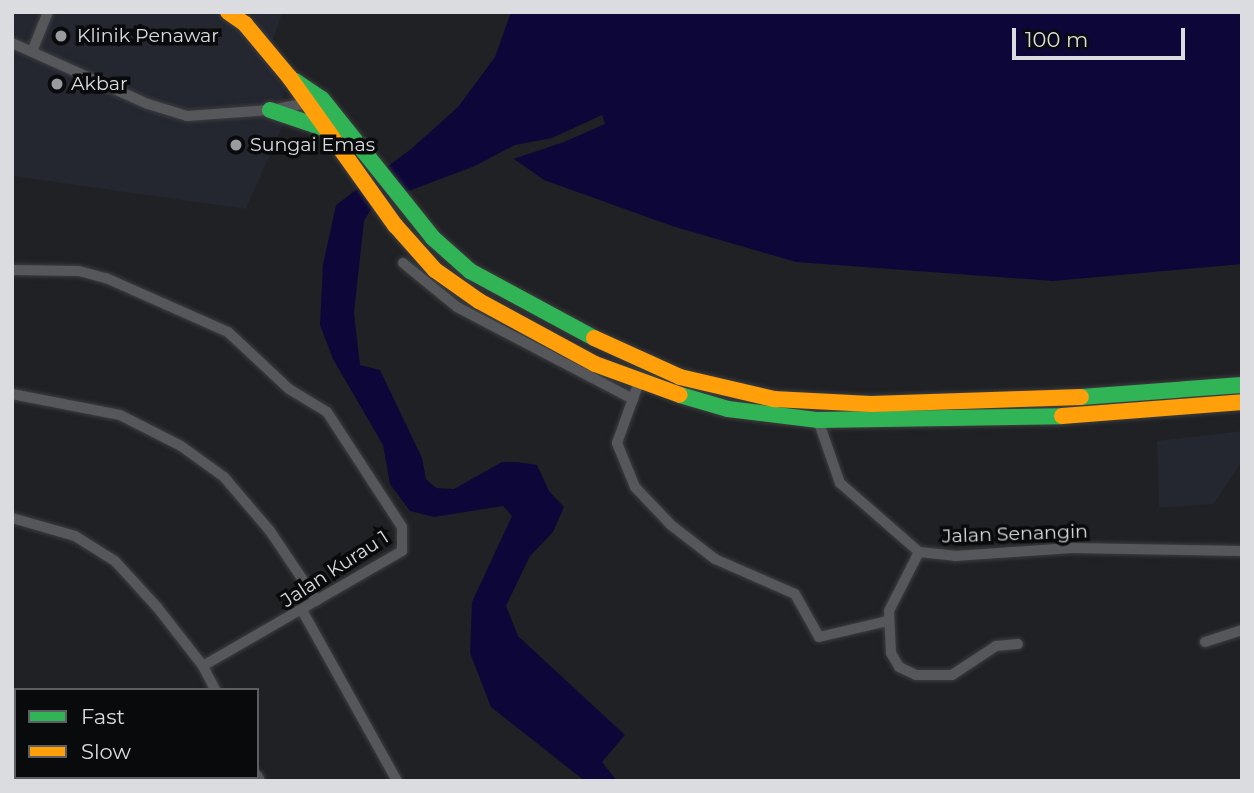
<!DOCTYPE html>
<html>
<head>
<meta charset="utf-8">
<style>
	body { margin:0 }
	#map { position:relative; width:1254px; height:793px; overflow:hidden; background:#202124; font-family:Montserrat,sans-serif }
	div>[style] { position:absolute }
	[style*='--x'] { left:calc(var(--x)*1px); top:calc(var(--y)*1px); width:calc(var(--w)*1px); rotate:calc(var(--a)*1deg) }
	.built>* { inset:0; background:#242630 }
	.water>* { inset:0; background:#0d0739 }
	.pier>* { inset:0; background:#202124 }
	.roads { filter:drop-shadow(0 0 2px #3c3d3f) drop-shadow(0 0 2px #3c3d3f) }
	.street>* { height:10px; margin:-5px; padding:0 5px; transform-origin:5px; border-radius:5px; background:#56575a }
	.fast>* { height:16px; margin:-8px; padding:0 8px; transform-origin:8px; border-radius:8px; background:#30b455 }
	.slow>* { height:16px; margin:-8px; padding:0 8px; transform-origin:8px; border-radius:8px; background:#ff9f0a }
	.dots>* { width:19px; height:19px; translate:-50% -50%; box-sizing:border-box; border:4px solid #090a0c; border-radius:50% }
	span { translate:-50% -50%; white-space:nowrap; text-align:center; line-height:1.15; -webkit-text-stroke:7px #090a0c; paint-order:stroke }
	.poi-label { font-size:19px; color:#dbdce0 }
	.left { translate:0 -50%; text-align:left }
	.street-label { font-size:19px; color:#dbdce0 }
	.frame { position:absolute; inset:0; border:14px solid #dbdce0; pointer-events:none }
	.legend { position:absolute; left:14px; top:688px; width:245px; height:91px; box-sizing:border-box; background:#090a0c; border:2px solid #5d5e61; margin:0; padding:9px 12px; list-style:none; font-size:21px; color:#dbdce0 }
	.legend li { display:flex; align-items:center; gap:14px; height:35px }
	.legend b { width:35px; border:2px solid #5d5e61 }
	.scale { position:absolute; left:1012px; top:28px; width:173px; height:32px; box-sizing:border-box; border:4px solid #dbdce0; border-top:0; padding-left:9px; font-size:21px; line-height:24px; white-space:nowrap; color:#dbdce0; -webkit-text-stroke:5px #090a0c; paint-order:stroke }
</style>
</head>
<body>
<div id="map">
	<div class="built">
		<div style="clip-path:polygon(12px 12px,283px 12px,265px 60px,284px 88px,283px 125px,246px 209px,12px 176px)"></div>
		<div style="clip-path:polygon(1242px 431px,1242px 462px,1213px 504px,1159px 508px,1157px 441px)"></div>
	</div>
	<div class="water">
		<div style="clip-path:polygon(511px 12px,1242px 12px,1242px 264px,1053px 281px,796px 262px,672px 226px,544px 180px,507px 154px,374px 204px,364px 221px,354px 313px,360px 365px,380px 370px,422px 458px,426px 479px,436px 488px,454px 489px,502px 462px,517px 462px,537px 465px,549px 491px,564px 507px,553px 532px,530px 556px,506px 606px,518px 636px,625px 735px,602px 762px,617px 781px,585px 781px,491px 707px,470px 653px,472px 602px,512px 516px,503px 506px,434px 517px,410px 511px,390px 484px,383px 445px,333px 359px,320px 325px,323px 265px,336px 205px,411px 149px,458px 107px,495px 57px)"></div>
	</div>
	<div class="pier">
		<div style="clip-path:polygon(602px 115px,605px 124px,564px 142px,474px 172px,471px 168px,515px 145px,552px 138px)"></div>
	</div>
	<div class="roads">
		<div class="street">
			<div style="--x:12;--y:43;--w:149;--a:24.2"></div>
			<div style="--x:148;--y:104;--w:41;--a:17.1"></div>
			<div style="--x:187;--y:116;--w:83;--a:-4.1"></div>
			<div style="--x:270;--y:110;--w:44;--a:-10.5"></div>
			<div style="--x:33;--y:49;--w:40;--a:-68"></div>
			<div style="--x:403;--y:263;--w:70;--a:39.2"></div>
			<div style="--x:457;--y:307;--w:199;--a:27.6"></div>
			<div style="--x:12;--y:270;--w:67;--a:0.9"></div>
			<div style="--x:79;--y:271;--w:28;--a:15"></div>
			<div style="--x:106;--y:278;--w:133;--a:23.9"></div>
			<div style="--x:228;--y:332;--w:83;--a:43.1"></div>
			<div style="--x:289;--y:389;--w:44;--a:31.2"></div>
			<div style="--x:327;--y:412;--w:137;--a:56.9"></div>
			<div style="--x:402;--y:527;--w:24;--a:90"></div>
			<div style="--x:402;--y:551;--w:230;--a:150"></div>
			<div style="--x:639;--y:382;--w:65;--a:109.8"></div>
			<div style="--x:617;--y:443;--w:48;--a:67.8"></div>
			<div style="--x:635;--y:487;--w:52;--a:46.5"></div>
			<div style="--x:671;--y:525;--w:56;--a:37.7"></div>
			<div style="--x:715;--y:559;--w:87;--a:23.6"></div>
			<div style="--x:795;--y:594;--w:49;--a:60.8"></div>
			<div style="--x:819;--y:637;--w:71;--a:-13.1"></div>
			<div style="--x:12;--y:394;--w:110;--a:11"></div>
			<div style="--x:120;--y:415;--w:68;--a:26.9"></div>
			<div style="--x:181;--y:446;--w:53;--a:35.8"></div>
			<div style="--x:224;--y:477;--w:71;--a:49.6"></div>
			<div style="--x:270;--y:531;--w:84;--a:56.1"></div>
			<div style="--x:818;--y:420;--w:67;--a:70.8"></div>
			<div style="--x:840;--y:483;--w:105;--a:41.1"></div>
			<div style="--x:919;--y:552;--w:36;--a:6"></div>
			<div style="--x:955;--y:556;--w:117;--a:-3.9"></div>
			<div style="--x:1072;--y:548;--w:170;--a:1"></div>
			<div style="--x:12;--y:518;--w:66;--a:15.9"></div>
			<div style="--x:75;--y:536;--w:47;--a:32"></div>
			<div style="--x:115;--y:561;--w:62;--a:47.6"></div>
			<div style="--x:157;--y:607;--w:75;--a:52.1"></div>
			<div style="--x:203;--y:666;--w:27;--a:63"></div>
			<div style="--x:919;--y:552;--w:66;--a:117"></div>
			<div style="--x:889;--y:611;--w:42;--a:87.3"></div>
			<div style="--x:891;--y:653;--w:16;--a:60"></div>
			<div style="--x:899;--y:667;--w:19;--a:25"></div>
			<div style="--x:916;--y:675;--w:36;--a:0"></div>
			<div style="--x:952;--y:675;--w:53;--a:-33.4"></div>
			<div style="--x:996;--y:646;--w:22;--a:-5"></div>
			<div style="--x:303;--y:612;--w:193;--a:60.9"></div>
			<div style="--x:1205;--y:642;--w:39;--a:-18"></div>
			<div style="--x:12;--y:741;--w:6;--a:45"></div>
			<div style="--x:257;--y:775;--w:7;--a:63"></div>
			<div style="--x:38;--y:777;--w:4;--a:76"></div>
		</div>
		<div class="fast">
			<div style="--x:295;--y:81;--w:32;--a:34"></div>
			<div style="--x:322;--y:99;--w:178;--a:51.4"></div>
			<div style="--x:433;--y:238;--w:50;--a:41.7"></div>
			<div style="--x:470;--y:271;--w:141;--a:28.4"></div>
			<div style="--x:270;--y:110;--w:56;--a:18.8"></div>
			<div style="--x:680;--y:395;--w:50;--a:16.3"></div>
			<div style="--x:728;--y:409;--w:91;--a:7"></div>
			<div style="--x:818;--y:420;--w:244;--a:-0.9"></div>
			<div style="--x:1081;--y:397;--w:161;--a:-4.3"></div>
		</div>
		<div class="slow">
			<div style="--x:228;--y:12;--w:21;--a:35"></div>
			<div style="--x:245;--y:24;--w:70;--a:50.2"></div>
			<div style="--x:290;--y:78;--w:181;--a:54.5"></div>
			<div style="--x:395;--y:225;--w:60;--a:48.4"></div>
			<div style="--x:435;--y:270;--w:54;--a:35.2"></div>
			<div style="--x:479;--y:301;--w:132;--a:28.5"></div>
			<div style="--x:595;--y:364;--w:90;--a:20"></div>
			<div style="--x:594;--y:338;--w:94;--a:24.4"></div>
			<div style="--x:680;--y:377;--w:97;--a:13.2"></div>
			<div style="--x:774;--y:399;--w:97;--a:3"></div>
			<div style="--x:871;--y:404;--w:210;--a:-1.9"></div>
			<div style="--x:1062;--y:416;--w:181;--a:-4.4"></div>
		</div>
	</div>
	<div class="dots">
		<div style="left:61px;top:36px;background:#9a9b9e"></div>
		<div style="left:57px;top:84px;background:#9a9b9e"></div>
		<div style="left:236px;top:145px;background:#9a9b9e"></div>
	</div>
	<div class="poi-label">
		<span class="left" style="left:77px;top:36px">Klinik Penawar</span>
		<span class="left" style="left:71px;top:84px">Akbar</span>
		<span class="left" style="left:250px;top:145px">Sungai Emas</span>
	</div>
	<div class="street-label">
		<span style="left:1015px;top:534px;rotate:-2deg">Jalan Senangin</span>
		<span style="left:335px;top:569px;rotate:-33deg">Jalan Kurau 1</span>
	</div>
	<div class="frame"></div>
	<ul class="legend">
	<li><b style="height:9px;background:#30b455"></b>Fast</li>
	<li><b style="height:9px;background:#ff9f0a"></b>Slow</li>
	</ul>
	<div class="scale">100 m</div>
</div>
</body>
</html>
